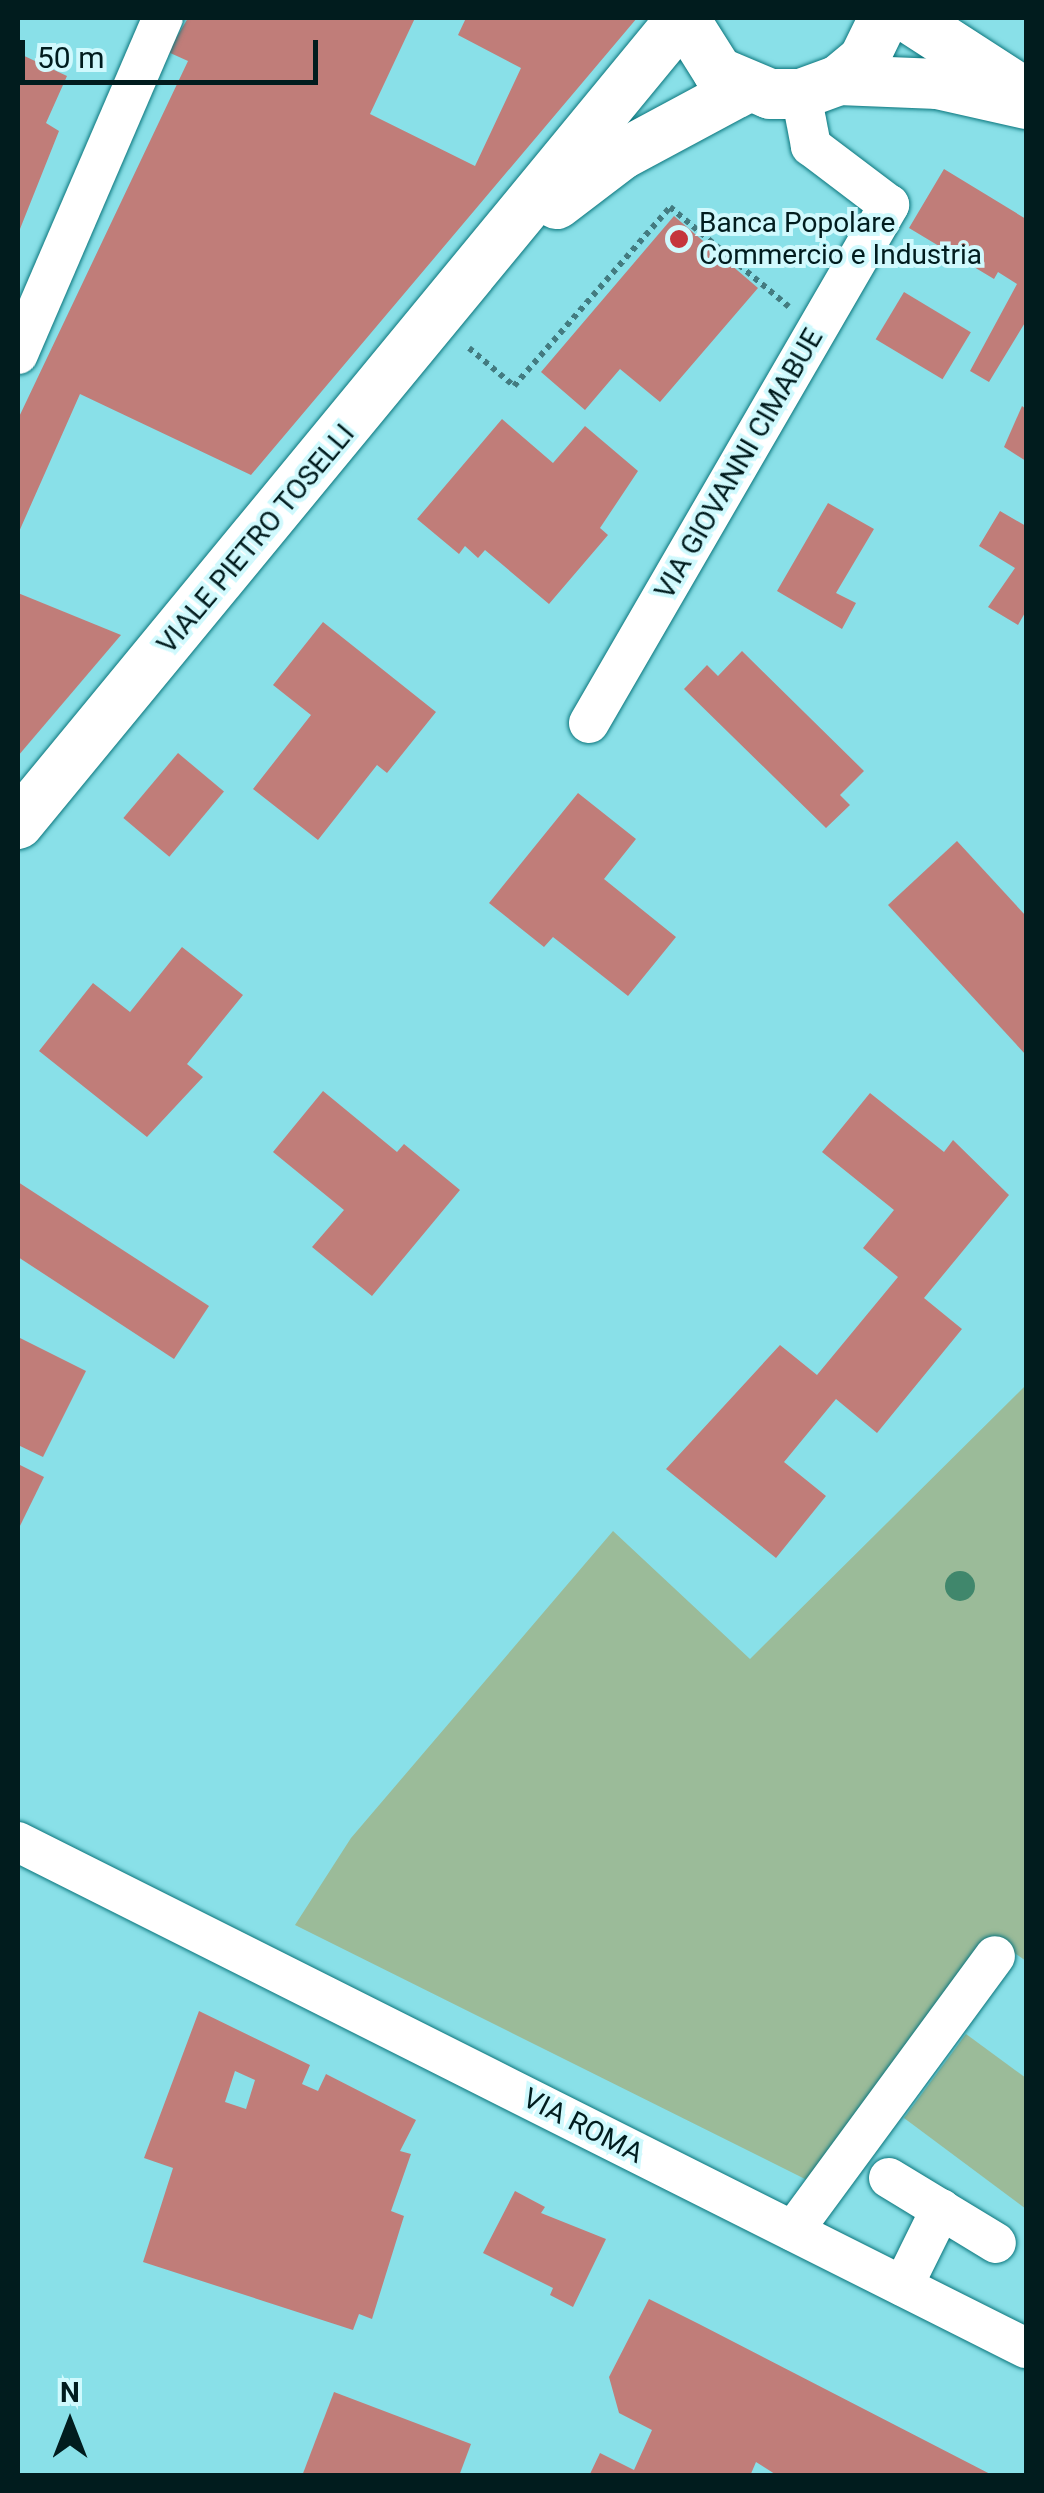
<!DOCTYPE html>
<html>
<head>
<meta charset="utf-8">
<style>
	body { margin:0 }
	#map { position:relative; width:1044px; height:2493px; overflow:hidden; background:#89e0e8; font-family:Roboto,sans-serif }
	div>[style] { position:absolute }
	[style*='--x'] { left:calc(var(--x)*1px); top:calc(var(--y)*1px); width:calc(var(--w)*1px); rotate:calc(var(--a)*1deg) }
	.green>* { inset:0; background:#9bbb99 }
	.building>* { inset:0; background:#c07d79; transform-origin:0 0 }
	.path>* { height:6px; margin-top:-3px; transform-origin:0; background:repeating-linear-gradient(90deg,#437b80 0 5px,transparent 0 10px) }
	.roads { filter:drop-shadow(0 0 2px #0a757c) drop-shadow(0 0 2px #0a757c) }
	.minor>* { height:40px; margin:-20px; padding:0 20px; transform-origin:20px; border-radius:20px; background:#fff }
	.major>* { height:50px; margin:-25px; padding:0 25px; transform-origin:25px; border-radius:25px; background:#fff }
	.trees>* { width:30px; height:30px; margin:-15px; border-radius:50%; background:#40876c }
	.dots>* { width:28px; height:28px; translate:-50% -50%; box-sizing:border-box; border:5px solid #d0f9fd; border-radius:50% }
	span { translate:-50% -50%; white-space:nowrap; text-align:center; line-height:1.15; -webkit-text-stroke:8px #d0f9fd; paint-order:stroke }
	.poi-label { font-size:28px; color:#011c1e }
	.left { translate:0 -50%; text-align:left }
	.street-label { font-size:28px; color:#011c1e }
	.frame { position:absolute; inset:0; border:20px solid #011c1e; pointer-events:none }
	.north { position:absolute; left:20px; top:2373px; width:100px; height:100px; -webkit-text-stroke:8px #d0f9fd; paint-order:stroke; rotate:0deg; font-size:28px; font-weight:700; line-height:40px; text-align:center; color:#011c1e }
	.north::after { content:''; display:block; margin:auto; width:35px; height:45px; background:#011c1e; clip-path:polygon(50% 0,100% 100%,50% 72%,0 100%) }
	.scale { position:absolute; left:20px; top:40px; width:298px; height:45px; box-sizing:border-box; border:5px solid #011c1e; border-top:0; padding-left:12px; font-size:30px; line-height:35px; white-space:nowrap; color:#011c1e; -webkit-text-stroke:8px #d0f9fd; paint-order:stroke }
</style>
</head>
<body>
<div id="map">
	<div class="green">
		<div style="clip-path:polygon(1026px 1385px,1026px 1961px,990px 1936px,809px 2181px,295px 1925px,351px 1838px,613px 1531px,750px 1659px)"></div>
		<div style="clip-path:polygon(966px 2034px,1026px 2078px,1026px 2209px,904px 2118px)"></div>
	</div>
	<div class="building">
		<div style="clip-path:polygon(188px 18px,415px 18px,370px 114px,475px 166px,521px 68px,458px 35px,466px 18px,637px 18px,251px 475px,80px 394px,18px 534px,18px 419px,188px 61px,168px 52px)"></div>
		<div style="clip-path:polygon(18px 53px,67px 76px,46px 123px,59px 131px,18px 234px)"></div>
		<div style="clip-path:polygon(944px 169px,1026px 219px,1026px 321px,989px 382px,970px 371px,1017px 284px,998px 272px,994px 279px,909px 228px)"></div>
		<div style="clip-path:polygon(674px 216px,758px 288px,660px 402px,620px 369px,585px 410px,541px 372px)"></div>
		<div style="left:904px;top:292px;width:78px;height:55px;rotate:31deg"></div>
		<div style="clip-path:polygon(1022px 406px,1026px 409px,1026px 461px,1004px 447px)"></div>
		<div style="clip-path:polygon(502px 419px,553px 463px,585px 426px,638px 471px,600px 528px,608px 535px,549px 604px,485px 550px,478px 558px,465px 546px,459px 554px,417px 519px)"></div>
		<div style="clip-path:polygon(828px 503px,874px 529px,836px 593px,856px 603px,842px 629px,777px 591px)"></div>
		<div style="clip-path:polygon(1000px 511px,1026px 526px,1026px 611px,1018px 625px,988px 607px,1015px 568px,979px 546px)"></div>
		<div style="clip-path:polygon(18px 593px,121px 635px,18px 756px)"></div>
		<div style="clip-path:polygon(323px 622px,436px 712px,387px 773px,377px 765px,318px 840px,253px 789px,311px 715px,273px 685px)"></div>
		<div style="clip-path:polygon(742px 651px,864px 771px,840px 795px,850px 805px,826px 828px,684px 689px,707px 665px,718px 676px)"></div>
		<div style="left:178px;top:753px;width:60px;height:85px;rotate:40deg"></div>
		<div style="clip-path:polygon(578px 793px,636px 839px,604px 879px,676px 937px,628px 996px,553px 937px,544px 947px,489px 903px)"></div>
		<div style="clip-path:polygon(957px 841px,1026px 916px,1026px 1055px,888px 905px)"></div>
		<div style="clip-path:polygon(182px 947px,243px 995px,187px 1064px,203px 1077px,147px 1137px,39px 1051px,93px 983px,130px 1012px)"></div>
		<div style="clip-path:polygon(323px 1091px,397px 1152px,404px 1144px,460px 1190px,372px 1296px,312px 1247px,344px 1210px,273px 1152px)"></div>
		<div style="clip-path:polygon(870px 1093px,944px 1152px,953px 1140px,1009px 1195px,924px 1298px,962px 1329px,877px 1433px,836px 1399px,784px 1462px,826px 1496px,776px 1558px,666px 1469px,780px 1345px,817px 1375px,898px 1277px,863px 1248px,894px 1210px,822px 1152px)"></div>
		<div style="clip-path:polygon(18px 1182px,209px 1306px,174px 1359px,18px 1257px)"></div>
		<div style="clip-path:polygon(18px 1337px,86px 1371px,43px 1457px,18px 1445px)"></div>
		<div style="clip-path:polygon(18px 1464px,44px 1477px,18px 1530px)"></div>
		<div style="clip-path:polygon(evenodd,199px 2011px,310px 2065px,302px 2084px,318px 2091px,326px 2074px,416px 2120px,400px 2151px,411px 2154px,391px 2211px,404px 2216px,372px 2319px,359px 2314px,353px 2330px,143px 2262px,173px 2168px,144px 2158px,199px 2011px,235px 2071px,255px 2080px,246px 2109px,225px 2102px,235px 2071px)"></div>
		<div style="clip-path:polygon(515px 2191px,545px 2207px,541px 2213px,606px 2239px,573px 2307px,550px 2295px,553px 2288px,483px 2253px)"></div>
		<div style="clip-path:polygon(649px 2299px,699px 2324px,994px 2476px,778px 2476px,756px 2462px,750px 2476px,589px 2476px,600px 2453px,634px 2470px,652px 2430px,619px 2413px,609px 2377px)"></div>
		<div style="clip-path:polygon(334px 2392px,471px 2444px,459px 2476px,302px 2476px)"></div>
	</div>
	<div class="path">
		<div style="--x:469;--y:348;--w:59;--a:40.2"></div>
		<div style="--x:514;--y:386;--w:237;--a:-48.9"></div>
		<div style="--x:670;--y:207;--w:155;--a:40"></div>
	</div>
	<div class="roads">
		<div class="minor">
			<div style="--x:18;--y:354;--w:366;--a:-66.7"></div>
			<div style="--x:589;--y:723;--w:599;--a:-59.92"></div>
			<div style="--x:889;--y:205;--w:98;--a:-142.9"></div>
			<div style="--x:811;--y:146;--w:53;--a:-100.9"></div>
			<div style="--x:18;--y:1842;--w:1128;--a:26.66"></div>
			<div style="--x:889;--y:2178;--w:125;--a:31.3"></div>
			<div style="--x:793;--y:2231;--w:341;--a:-53.7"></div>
			<div style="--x:903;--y:2286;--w:86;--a:-63.7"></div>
		</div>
		<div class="major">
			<div style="--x:684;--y:18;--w:64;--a:57.8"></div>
			<div style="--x:718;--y:72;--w:56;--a:22.9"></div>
			<div style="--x:770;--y:94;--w:31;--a:0"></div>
			<div style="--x:801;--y:94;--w:40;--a:-20.2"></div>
			<div style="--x:839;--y:80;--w:33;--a:-40"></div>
			<div style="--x:864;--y:59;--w:46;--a:-64"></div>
			<div style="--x:909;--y:18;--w:135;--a:32.9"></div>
			<div style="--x:839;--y:80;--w:99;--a:2.3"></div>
			<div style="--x:938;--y:84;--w:90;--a:12.8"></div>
			<div style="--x:557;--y:204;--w:81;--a:-37.4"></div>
			<div style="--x:621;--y:155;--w:142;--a:-28.2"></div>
			<div style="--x:18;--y:824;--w:1044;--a:-50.52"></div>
		</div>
	</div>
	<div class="trees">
		<div style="left:960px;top:1586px"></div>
	</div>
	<div class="dots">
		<div style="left:679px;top:239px;background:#c5353c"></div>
	</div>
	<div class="poi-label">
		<span class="left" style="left:699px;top:239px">Banca Popolare<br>Commercio e Industria</span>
	</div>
	<div class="street-label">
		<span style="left:739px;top:464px;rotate:-60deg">VIA GIOVANNI CIMABUE</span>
		<span style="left:256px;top:539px;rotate:-50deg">VIALE PIETRO TOSELLI</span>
		<span style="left:583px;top:2126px;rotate:27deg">VIA ROMA</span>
	</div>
	<div class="frame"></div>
	<div class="north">N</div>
	<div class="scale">50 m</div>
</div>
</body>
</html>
